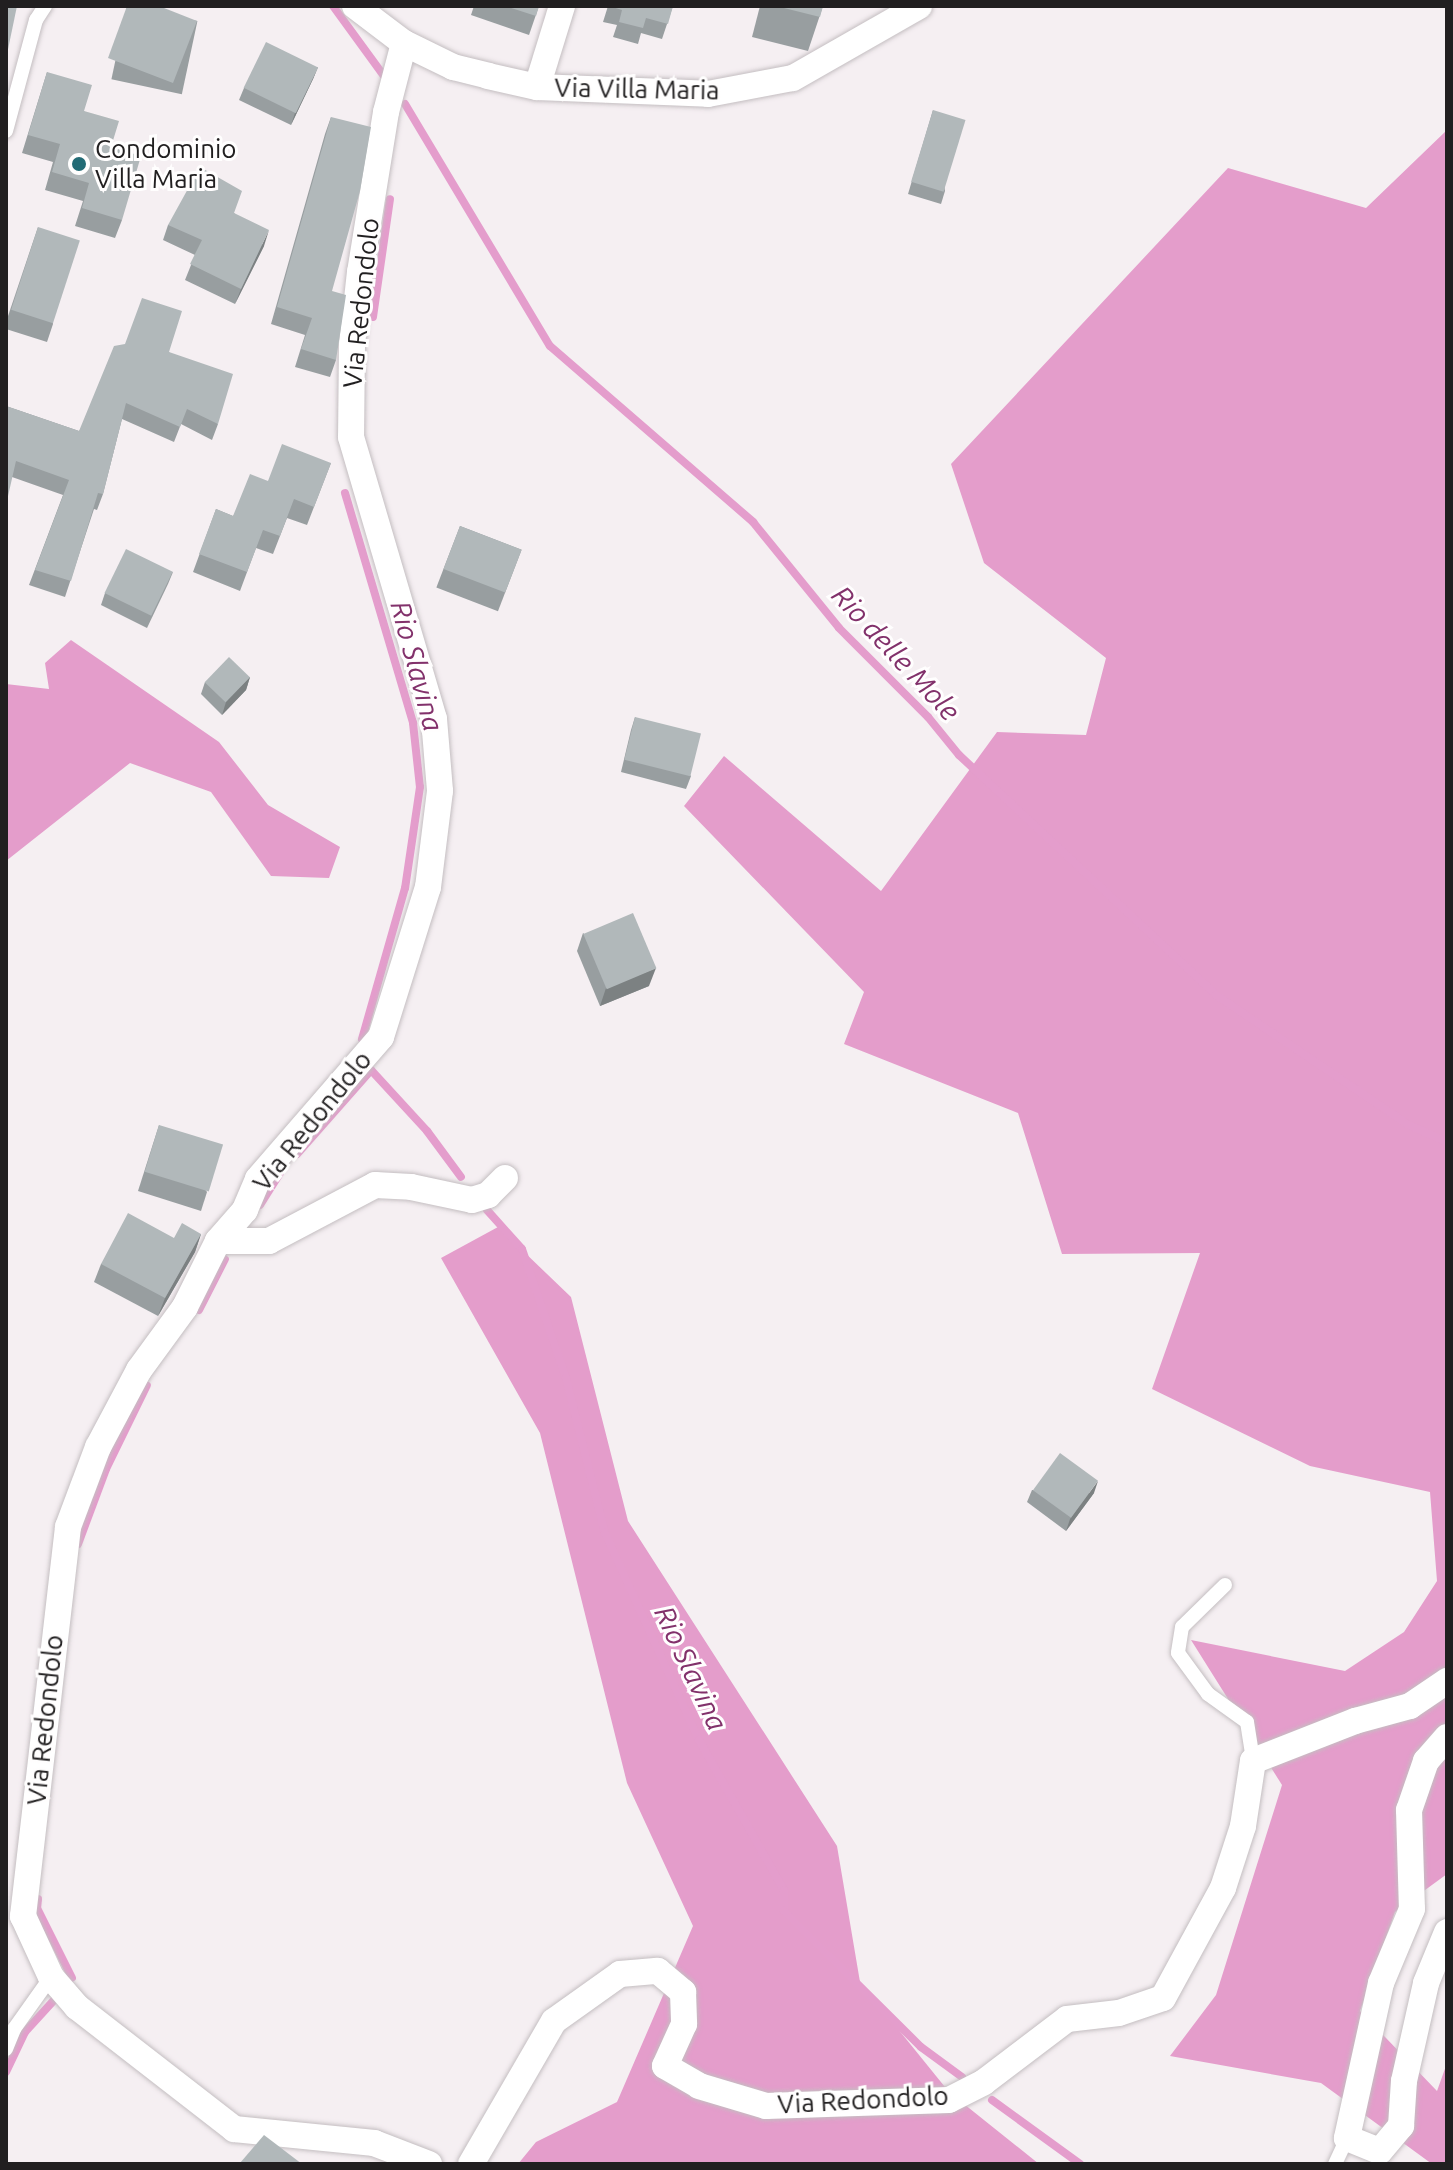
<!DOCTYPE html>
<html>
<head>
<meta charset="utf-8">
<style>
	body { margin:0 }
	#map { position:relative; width:1453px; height:2170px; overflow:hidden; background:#f5eff2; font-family:Ubuntu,sans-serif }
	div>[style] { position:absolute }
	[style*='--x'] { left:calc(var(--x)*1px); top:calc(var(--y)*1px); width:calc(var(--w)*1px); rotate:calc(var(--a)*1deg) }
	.forest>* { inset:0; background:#e49dcb }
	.stream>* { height:8px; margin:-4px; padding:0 4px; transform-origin:4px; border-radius:4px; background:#e49dcc }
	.roads { filter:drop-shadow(0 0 2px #c4bec1) drop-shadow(0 0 2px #c4bec1) }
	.lane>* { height:14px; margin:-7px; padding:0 7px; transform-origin:7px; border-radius:7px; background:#fff }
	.street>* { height:26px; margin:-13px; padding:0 13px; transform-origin:13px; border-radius:13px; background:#fff }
	.wall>* { inset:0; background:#989ea0; transform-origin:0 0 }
	.shaded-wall>* { inset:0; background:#7c8182 }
	.building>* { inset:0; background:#b1b8ba; transform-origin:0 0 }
	.dots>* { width:22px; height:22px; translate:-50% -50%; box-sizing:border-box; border:4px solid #fffefe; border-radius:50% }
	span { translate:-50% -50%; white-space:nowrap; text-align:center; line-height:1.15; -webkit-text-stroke:6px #fffefe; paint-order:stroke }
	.street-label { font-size:26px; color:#211f20 }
	.poi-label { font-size:26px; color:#211f20 }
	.left { translate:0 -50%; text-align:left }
	.water-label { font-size:28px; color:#82316b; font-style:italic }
	.frame { position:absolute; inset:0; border:8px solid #211f20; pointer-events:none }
</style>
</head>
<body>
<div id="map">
	<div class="forest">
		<div style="clip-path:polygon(1447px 130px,1447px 1874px,1395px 1912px,1360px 2011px,1437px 2091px,1447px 2063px,1447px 2164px,1432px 2164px,1321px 2083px,1170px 2056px,1216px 1995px,1282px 1785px,1191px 1640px,1345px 1671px,1404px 1632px,1437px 1581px,1430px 1492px,1310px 1466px,1152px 1389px,1200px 1253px,1062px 1254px,1018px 1113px,844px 1044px,864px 992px,684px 806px,724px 756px,881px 891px,997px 732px,1086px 735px,1106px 658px,984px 563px,951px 464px,1228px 168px,1366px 208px)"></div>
		<div style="clip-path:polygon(71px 640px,219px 742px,268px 805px,340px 847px,329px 878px,271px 876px,211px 792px,130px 763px,6px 861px,6px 684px,49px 689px,45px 663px)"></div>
		<div style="clip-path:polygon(498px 1227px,571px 1297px,628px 1521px,837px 1846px,860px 1982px,949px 2092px,1039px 2164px,518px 2164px,536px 2142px,617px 2102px,693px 1926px,627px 1783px,540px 1433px,441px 1258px)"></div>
	</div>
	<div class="stream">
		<div style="--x:333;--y:6;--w:87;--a:53.9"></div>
		<div style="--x:405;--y:104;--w:282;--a:59.1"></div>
		<div style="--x:550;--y:346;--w:269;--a:40.9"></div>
		<div style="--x:753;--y:522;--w:136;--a:50.9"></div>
		<div style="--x:839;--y:628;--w:126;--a:45"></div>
		<div style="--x:928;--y:717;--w:49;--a:50.8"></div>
		<div style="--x:959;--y:755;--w:352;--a:43"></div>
		<div style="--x:1216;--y:995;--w:230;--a:34"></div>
		<div style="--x:1407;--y:1124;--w:44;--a:24.2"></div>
		<div style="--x:373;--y:317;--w:119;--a:-81.8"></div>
		<div style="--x:345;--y:493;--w:240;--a:73.5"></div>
		<div style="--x:413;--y:723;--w:64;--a:83.8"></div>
		<div style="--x:420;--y:787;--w:102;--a:98.4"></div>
		<div style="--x:405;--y:888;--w:157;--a:105.9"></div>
		<div style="--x:297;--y:1154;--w:112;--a:-48.6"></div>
		<div style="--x:371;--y:1070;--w:83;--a:47.4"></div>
		<div style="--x:427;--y:1131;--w:57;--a:53.5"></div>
		<div style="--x:260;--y:1205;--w:38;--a:-58"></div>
		<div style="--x:487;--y:1210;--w:52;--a:48.1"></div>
		<div style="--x:522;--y:1249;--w:136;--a:71.2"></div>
		<div style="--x:566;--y:1378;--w:160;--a:75.9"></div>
		<div style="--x:605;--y:1533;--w:227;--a:65.6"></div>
		<div style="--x:699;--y:1740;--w:172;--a:60.5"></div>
		<div style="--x:784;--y:1890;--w:21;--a:90"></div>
		<div style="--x:784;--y:1911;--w:193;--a:44.8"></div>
		<div style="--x:921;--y:2047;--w:51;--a:36.2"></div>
		<div style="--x:199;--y:1310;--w:57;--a:-63"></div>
		<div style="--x:78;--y:1544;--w:80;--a:-69.5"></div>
		<div style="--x:106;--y:1469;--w:93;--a:-64"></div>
		<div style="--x:38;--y:1899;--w:9;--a:96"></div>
		<div style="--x:37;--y:1908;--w:78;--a:63.4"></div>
		<div style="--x:6;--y:2072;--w:44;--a:-64.6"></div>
		<div style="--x:25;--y:2032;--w:45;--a:-47.7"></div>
		<div style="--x:992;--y:2100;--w:109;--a:36"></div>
	</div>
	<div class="roads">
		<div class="lane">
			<div style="--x:6;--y:131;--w:115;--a:-74.9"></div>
			<div style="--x:36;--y:20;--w:17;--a:-57"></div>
			<div style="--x:1225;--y:1585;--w:60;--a:135.7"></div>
			<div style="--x:1182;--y:1627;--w:26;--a:99"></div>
			<div style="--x:1178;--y:1653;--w:51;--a:53.8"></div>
			<div style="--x:1208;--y:1694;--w:48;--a:35.7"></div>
			<div style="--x:1247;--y:1722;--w:39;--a:81"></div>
			<div style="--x:6;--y:2049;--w:22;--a:-68"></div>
			<div style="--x:14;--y:2029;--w:64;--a:-54.6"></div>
			<div style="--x:1335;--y:2164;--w:29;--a:-65"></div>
		</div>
		<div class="street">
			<div style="--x:355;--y:6;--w:61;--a:37.1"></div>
			<div style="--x:404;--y:43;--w:55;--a:26.1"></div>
			<div style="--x:453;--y:67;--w:36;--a:14"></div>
			<div style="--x:488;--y:76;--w:50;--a:12.7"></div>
			<div style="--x:537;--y:87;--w:171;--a:2.3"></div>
			<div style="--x:708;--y:94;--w:86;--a:-10.7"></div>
			<div style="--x:793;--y:78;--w:145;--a:-29.7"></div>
			<div style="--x:404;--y:43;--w:71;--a:104.6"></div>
			<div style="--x:386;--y:112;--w:162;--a:99.2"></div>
			<div style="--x:360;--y:272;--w:73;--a:96.3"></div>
			<div style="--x:352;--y:345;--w:92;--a:90.6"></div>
			<div style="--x:351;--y:437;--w:294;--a:73.6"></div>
			<div style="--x:434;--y:719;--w:72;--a:85.2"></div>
			<div style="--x:440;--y:791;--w:97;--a:97.1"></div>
			<div style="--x:428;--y:887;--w:157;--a:107.4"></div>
			<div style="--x:381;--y:1037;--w:188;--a:130.9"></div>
			<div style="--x:258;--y:1179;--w:34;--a:113"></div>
			<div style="--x:245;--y:1210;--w:41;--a:131.1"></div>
			<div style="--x:218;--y:1241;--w:74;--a:116.6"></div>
			<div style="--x:185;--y:1307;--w:78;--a:126.1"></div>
			<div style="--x:139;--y:1370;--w:87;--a:118"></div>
			<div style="--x:98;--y:1447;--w:85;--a:110.6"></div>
			<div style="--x:68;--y:1527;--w:392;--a:96.6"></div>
			<div style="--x:23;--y:1916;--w:67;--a:65.3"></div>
			<div style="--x:51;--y:1977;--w:40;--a:49"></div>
			<div style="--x:77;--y:2007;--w:199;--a:37.8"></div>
			<div style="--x:234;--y:2129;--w:141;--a:5.7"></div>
			<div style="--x:374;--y:2143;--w:59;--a:20.9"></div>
			<div style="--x:537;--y:87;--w:85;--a:-72.8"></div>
			<div style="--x:218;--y:1241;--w:51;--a:0"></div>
			<div style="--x:269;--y:1241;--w:120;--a:-27.8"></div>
			<div style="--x:375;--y:1185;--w:36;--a:3"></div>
			<div style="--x:411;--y:1187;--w:62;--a:12"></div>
			<div style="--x:472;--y:1200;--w:17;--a:-17"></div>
			<div style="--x:488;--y:1195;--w:24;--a:-45"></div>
			<div style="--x:1447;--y:1737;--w:32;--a:131"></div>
			<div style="--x:1426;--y:1761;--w:52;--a:109.1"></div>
			<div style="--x:1409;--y:1810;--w:99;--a:88.3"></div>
			<div style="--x:1412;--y:1909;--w:80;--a:112.7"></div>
			<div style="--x:1381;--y:1983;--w:159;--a:102.4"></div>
			<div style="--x:1347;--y:2138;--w:35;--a:22"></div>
			<div style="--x:1380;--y:2151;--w:33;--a:-50"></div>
			<div style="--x:1401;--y:2126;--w:45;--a:-86.2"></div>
			<div style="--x:1404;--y:2081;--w:100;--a:-77.3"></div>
			<div style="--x:1426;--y:1983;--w:55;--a:-67.6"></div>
			<div style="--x:471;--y:2164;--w:165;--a:-59.9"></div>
			<div style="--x:554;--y:2021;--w:81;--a:-35.5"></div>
			<div style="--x:620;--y:1974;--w:38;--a:-5"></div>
			<div style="--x:658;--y:1971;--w:33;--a:40"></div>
			<div style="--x:683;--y:1992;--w:32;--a:88"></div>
			<div style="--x:684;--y:2024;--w:46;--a:114.3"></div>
			<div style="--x:665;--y:2066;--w:39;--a:30"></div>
			<div style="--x:699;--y:2086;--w:70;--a:16.6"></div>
			<div style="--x:766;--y:2106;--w:183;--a:-1.9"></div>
			<div style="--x:949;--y:2100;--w:39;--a:-27"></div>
			<div style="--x:984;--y:2082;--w:104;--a:-37.2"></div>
			<div style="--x:1067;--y:2019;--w:52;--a:-6.6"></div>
			<div style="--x:1119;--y:2013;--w:46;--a:-18.8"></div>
			<div style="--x:1163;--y:1998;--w:125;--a:-61.4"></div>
			<div style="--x:1223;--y:1888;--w:65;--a:-72.1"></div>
			<div style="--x:1243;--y:1826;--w:66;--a:-81.3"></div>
			<div style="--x:1253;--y:1761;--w:110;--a:-21.4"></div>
			<div style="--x:1355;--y:1721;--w:57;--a:-15.3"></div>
			<div style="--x:1410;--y:1706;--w:45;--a:-34"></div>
		</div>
	</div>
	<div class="wall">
		<div style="left:127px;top:6px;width:72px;height:75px;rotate:12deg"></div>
		<div style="clip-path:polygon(474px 6px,539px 6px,529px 35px,471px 15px)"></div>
		<div style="clip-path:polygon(608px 6px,673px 6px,662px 39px,641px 33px,638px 44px,613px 37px,617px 25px,603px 22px)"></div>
		<div style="clip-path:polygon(760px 6px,823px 6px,808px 51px,752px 37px)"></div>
		<div style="clip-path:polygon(318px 67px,313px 79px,291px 125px,239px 100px,244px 88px)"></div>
		<div style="clip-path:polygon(47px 72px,84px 111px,111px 147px,122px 220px,115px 238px,75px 226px,83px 201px,45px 190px,53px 162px,22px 153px)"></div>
		<div style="clip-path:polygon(933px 110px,945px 191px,941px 204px,908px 194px)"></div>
		<div style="clip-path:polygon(331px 117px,332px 291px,336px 360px,330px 377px,295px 367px,305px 335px,271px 324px,325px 134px)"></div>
		<div style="clip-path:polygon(234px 213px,264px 246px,235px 304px,185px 280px,195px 255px,163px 240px,168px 225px)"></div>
		<div style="clip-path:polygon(38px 227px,53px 324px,47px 342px,6px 329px,6px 322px)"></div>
		<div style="clip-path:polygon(169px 352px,218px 424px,212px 440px,181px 424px,174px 442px,122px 419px,103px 494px,97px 510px,94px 509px,65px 597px,29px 585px,63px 495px,12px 477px,6px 406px,79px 431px)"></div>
		<div style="clip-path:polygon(331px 463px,307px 525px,287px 518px,273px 554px,256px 548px,240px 591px,193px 572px,216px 509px,233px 516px,268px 481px)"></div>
		<div style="left:460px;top:526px;width:66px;height:66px;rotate:21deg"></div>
		<div style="clip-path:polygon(173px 572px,168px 584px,147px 628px,101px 605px,105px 593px)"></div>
		<div style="clip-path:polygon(250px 677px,246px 690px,222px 715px,201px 694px,205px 682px)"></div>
		<div style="clip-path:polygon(635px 717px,691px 776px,686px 789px,621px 772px,631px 730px)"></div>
		<div style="clip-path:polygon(583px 933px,649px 986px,600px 1006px,577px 951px)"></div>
		<div style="clip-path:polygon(159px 1125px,207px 1192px,201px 1211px,138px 1191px)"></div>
		<div style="clip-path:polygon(201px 1234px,195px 1252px,158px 1316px,94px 1282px,101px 1264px,174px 1238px)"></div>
		<div style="clip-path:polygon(1032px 1490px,1094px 1493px,1066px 1531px,1027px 1502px)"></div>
	</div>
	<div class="shaded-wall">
		<div style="clip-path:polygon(318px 67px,313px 79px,291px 125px,295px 113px)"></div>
		<div style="clip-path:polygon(269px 230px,264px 246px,235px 304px,241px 289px)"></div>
		<div style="clip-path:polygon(250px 677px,246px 690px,222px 715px,226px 702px)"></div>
		<div style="clip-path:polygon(656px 968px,649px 986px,600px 1006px,606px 988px)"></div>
		<div style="clip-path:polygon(201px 1234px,195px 1252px,158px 1316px,165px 1298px)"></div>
		<div style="clip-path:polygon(1098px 1481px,1094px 1493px,1066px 1531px,1070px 1519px)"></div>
	</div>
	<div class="building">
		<div style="clip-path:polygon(6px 6px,17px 6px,6px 59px)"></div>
		<div style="clip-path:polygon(127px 6px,159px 6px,197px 21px,173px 83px,108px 58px)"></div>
		<div style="clip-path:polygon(505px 6px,539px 6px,536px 16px)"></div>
		<div style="clip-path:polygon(609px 6px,673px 6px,668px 24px,646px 18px,643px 28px,619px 22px,622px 10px)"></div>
		<div style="clip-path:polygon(776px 6px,823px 6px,820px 17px)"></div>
		<div style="left:266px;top:42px;width:58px;height:51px;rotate:26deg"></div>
		<div style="clip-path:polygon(47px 72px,92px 85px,84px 111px,119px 121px,111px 147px,141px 156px,122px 220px,82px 208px,89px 183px,52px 172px,60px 144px,28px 135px)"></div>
		<div style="left:933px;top:110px;width:34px;height:75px;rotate:17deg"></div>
		<div style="clip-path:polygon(331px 117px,371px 127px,360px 191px,332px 291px,346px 295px,336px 360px,301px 349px,312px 318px,277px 307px)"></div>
		<div style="clip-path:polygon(200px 167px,242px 191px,234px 213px,269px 230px,241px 289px,190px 264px,202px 240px,168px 225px)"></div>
		<div style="left:38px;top:227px;width:44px;height:87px;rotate:18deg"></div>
		<div style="clip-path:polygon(142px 298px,182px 311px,169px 352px,233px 374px,218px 424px,187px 409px,180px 427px,126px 403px,103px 494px,98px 493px,71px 581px,35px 570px,69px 480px,16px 461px,6px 505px,6px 406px,79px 431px,114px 346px,125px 344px)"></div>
		<div style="clip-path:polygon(282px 444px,331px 463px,314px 507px,294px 499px,280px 536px,263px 530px,247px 572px,199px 554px,216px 509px,233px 516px,250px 474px,268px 481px)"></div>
		<div style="left:460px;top:526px;width:66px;height:46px;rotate:21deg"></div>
		<div style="left:126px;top:549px;width:52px;height:49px;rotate:26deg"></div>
		<div style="left:229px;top:657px;width:29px;height:35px;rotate:44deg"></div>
		<div style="left:635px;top:717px;width:68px;height:44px;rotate:14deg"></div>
		<div style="left:633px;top:913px;width:60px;height:54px;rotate:67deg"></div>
		<div style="left:159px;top:1125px;width:67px;height:49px;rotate:17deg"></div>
		<div style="clip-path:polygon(128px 1213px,174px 1238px,182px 1223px,201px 1234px,165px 1298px,101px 1264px)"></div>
		<div style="left:1060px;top:1453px;width:47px;height:46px;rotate:36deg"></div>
		<div style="clip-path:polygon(264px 2135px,302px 2164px,241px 2164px,240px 2163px)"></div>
	</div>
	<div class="dots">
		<div style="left:79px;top:164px;background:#226b75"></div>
	</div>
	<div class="street-label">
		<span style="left:637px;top:89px;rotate:1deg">Via Villa Maria</span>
		<span style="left:361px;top:303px;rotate:-84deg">Via Redondolo</span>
		<span style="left:312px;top:1121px;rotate:-51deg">Via Redondolo</span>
		<span style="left:45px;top:1720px;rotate:-84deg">Via Redondolo</span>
		<span style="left:863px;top:2100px;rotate:-3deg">Via Redondolo</span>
	</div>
	<div class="poi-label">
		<span class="left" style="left:95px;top:164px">Condominio<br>Villa Maria</span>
	</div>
	<div class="water-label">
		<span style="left:896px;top:653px;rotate:47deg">Rio delle Mole</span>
		<span style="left:417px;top:666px;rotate:75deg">Rio Slavina</span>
		<span style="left:691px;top:1668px;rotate:65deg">Rio Slavina</span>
	</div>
	<div class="frame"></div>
</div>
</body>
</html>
